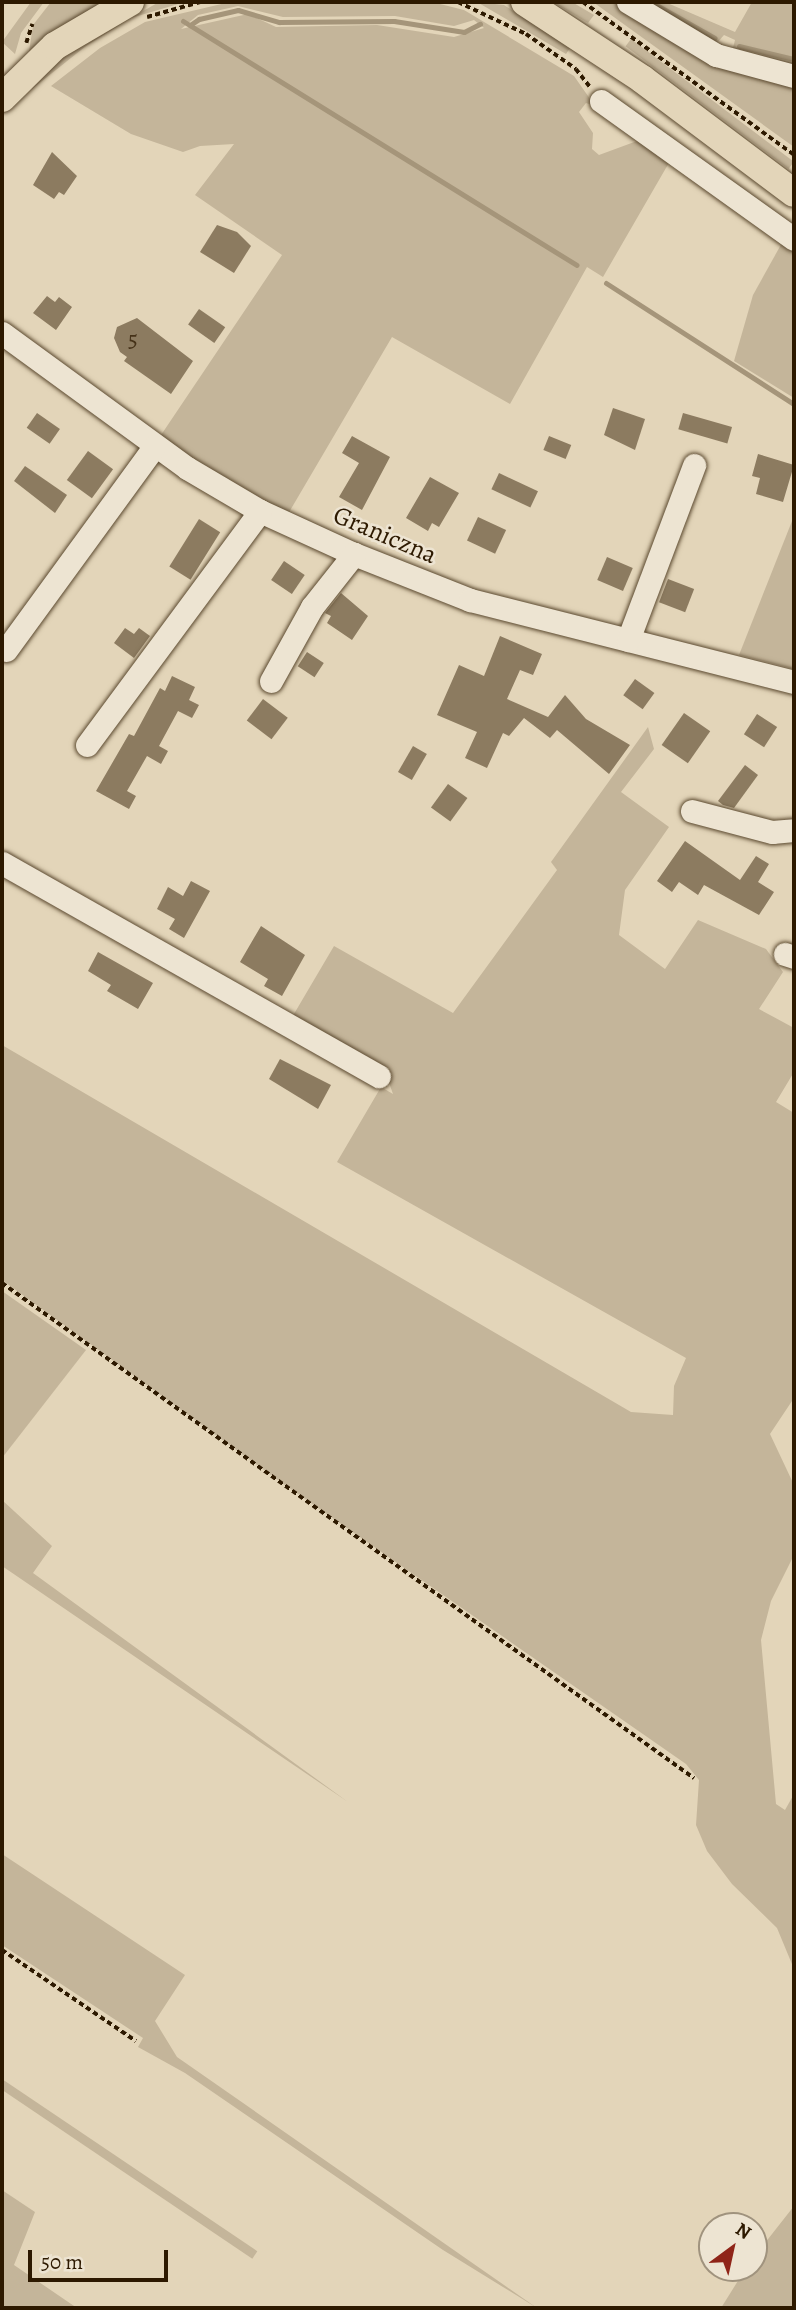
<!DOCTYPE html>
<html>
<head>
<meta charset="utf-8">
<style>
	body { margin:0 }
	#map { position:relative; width:796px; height:2310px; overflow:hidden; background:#e3d5b9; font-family:Alegreya,serif }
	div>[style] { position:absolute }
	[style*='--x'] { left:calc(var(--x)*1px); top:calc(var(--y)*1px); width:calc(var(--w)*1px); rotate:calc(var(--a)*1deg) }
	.green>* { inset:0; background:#c4b59a; transform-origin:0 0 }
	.stream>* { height:5px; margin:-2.5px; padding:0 2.5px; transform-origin:2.5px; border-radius:2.5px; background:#a5957a }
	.building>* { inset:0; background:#8c7b60; transform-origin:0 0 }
	.path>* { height:3.5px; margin-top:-1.75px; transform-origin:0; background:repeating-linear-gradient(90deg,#2d1900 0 5px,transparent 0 8.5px) }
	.roads { filter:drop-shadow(0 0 2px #5a482e) drop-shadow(0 0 2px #5a482e) }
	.minor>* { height:23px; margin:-11.5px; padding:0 11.5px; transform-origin:11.5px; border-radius:11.5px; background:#ede4d2 }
	.major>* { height:28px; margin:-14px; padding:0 14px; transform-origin:14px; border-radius:14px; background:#e3d5b9 }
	span { translate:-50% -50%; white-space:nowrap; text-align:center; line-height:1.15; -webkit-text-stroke:5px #ede4d2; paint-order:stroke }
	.number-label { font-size:23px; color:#453218 }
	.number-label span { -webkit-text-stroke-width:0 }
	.street-label { font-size:26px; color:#2d1900 }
	.frame { position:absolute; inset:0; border:4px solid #2d1900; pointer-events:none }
	.north { position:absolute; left:698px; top:2212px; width:70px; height:70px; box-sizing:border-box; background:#ede4d2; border:2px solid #a0937e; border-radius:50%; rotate:33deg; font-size:19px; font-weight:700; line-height:28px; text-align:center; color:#2d1900 }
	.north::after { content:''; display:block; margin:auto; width:24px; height:32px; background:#8f2418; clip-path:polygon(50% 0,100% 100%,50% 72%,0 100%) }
	.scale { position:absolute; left:28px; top:2250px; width:140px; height:32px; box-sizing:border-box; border:4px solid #2d1900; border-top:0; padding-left:9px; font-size:21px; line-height:24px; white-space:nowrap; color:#2d1900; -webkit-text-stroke:5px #ede4d2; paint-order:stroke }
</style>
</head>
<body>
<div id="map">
	<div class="green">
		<div style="clip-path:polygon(31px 2px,44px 2px,21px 33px,15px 54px,2px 42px)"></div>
		<div style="clip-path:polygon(51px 2px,101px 2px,29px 52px,33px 25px)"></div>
		<div style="clip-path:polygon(159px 2px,185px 2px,131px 18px,86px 46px,32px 89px,29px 86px,66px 55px)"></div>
		<div style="clip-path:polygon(evenodd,230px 2px,432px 2px,464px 10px,574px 76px,595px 106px,586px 103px,579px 112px,593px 133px,592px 149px,599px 155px,637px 141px,670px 161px,603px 277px,587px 267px,510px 404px,392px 337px,288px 514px,159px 438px,282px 255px,195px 195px,234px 144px,200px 146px,183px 152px,131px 134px,51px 86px,100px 48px,145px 22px,230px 2px,238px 6px,283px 17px,395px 16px,454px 26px,474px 20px,484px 28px,454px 37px,377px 25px,276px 27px,248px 14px,181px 29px,198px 15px,238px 6px)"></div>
		<div style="clip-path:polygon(477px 2px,504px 5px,570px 48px,566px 54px)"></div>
		<div style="clip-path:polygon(553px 2px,572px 2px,594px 15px,588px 23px)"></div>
		<div style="clip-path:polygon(593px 2px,614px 2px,667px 38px,794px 86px,794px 147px)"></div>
		<div style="clip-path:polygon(642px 2px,665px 2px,735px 32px,752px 2px,794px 2px,794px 66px,733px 48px,735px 40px,724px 35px,716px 44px)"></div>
		<div style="left:631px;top:39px;width:204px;height:9px;rotate:37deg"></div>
		<div style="clip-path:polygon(783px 241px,794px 249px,794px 398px,734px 361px,753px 295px)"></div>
		<div style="clip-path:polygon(794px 516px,794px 669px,739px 655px)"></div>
		<div style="clip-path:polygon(648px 727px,654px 749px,621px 792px,669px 827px,625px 890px,619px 935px,665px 969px,698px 920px,766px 949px,783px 972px,759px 1009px,794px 1028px,794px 1072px,776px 1102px,794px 1113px,794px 1398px,770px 1434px,794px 1485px,794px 1555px,771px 1601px,761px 1640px,776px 1804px,785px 1810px,794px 1794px,794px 1969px,777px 1928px,732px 1884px,707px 1851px,696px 1825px,699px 1780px,686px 1764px,275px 1478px,2px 1280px,2px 1045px,631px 1412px,673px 1415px,674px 1386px,686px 1358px,337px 1162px,381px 1087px,393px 1094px,386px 1074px,291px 1019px,334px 946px,453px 1013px,557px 870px,551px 862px)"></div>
		<div style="clip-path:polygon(2px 1291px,86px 1350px,2px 1458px)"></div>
		<div style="clip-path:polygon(2px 1500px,52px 1546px,33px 1573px,348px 1802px,2px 1566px)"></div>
		<div style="clip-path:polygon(2px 1854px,185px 1975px,155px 2021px,177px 2057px,537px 2308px,443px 2250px,185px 2073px,138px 2047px,143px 2038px,2px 1945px)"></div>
		<div style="left:2px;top:2079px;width:308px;height:9px;rotate:34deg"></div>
		<div style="clip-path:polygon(2px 2190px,35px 2212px,14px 2265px,77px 2308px,2px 2308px)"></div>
		<div style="clip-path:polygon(794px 2206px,794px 2308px,721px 2308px,746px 2268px,754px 2268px,754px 2257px)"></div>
	</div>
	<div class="stream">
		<div style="--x:651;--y:2;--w:73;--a:29.4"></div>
		<div style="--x:183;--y:21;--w:463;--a:31.8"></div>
		<div style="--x:190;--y:25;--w:11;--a:-34"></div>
		<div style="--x:199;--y:19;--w:40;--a:-13"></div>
		<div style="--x:238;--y:10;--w:43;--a:16.3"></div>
		<div style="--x:279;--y:22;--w:115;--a:-0.5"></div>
		<div style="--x:394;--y:21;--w:71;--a:8.9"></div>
		<div style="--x:464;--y:32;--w:18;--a:-27"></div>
		<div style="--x:739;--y:46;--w:57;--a:13.3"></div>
		<div style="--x:606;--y:283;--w:224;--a:32.8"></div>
	</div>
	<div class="building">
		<div style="clip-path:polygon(52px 152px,77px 176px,64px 195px,59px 192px,54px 199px,33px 185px)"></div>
		<div style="clip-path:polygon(217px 225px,237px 232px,251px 246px,234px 273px,200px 252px)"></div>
		<div style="clip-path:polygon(47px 296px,55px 302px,59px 297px,72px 307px,56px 330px,33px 313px)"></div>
		<div style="left:199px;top:309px;width:32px;height:19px;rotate:35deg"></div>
		<div style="clip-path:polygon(137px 318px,193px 361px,171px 394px,124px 361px,127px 357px,120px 352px,114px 338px,117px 327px)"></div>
		<div style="clip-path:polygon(613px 408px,645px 419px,635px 450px,604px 435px)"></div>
		<div style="left:37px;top:413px;width:28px;height:18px;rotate:35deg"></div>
		<div style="left:683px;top:413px;width:51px;height:17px;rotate:16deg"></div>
		<div style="clip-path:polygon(352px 436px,390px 457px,362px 510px,339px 497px,359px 463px,342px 453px)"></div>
		<div style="left:549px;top:436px;width:24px;height:15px;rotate:22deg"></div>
		<div style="left:88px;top:451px;width:31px;height:36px;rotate:36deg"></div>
		<div style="clip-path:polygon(758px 454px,794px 465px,783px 502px,756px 494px,760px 478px,752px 476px)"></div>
		<div style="clip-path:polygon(25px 466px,67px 495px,55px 513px,14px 481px)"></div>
		<div style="left:499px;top:473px;width:43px;height:18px;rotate:25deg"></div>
		<div style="clip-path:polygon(430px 477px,459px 493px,439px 527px,432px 523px,428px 531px,406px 518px)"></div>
		<div style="left:478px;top:517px;width:31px;height:26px;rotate:25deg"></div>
		<div style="left:199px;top:519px;width:25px;height:56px;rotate:32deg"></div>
		<div style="left:607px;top:557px;width:28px;height:25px;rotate:23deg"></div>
		<div style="left:284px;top:561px;width:25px;height:23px;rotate:34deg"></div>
		<div style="left:668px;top:579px;width:28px;height:25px;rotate:21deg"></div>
		<div style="clip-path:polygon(341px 593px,368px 616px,352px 640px,327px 623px,331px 616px,325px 613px)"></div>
		<div style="clip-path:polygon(125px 628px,134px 634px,139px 628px,150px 636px,134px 658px,114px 643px)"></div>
		<div style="clip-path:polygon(500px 636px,542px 654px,533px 675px,520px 670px,507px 699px,548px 717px,565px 695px,586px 719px,630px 745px,609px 774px,557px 730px,550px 738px,524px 718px,509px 736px,503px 733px,487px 768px,465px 758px,477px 732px,437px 715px,459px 665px,484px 676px)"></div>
		<div style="left:307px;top:652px;width:20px;height:17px;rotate:33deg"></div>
		<div style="clip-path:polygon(172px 676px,195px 687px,189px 700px,199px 705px,192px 718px,178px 711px,159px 746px,168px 751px,161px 764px,147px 756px,127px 791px,136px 796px,129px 809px,96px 791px,129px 734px,134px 736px,160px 688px,165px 691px)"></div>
		<div style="left:635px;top:679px;width:24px;height:20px;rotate:36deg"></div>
		<div style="left:263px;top:699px;width:31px;height:27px;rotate:37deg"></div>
		<div style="left:684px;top:713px;width:32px;height:39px;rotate:35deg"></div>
		<div style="left:757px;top:714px;width:24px;height:24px;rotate:33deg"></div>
		<div style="left:413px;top:746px;width:16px;height:30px;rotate:30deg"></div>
		<div style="clip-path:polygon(745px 765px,758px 775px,734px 808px,723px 805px,718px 801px)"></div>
		<div style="left:448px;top:784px;width:24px;height:29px;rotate:36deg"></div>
		<div style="clip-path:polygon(685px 841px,740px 880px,756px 856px,769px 864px,758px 882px,774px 892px,759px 915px,704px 885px,698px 895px,679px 882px,672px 892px,657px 881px)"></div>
		<div style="clip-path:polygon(191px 881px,210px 891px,184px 938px,169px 929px,175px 919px,157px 909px,168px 887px,183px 896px)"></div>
		<div style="clip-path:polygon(261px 926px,305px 955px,282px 996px,264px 986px,268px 979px,240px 962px)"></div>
		<div style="clip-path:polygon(98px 952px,153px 983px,138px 1009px,107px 991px,111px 985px,88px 971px)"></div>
		<div style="clip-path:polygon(280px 1059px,331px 1085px,318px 1109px,269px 1079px)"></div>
	</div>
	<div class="path">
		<div style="--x:458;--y:2;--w:75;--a:25.2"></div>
		<div style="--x:526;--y:34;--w:61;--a:35"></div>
		<div style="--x:576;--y:69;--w:23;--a:52"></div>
		<div style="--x:583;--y:2;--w:261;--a:35.9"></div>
		<div style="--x:147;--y:17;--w:55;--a:-15.8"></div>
		<div style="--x:26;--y:43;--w:20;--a:-72"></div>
		<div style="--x:2;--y:1283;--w:851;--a:35.58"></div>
		<div style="--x:2;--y:1950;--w:162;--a:34.2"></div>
	</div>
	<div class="roads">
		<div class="minor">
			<div style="--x:628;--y:2;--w:103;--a:31.1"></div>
			<div style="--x:716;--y:55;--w:81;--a:15.1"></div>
			<div style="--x:601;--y:101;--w:237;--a:35.6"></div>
			<div style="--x:2;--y:333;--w:229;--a:36.1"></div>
			<div style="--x:187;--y:468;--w:85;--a:30.5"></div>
			<div style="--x:260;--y:511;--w:103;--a:24.6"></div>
			<div style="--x:354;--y:554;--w:125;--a:21.6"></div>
			<div style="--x:470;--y:600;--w:334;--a:14.2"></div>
			<div style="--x:628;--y:640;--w:187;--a:-69.3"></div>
			<div style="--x:6;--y:650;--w:253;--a:-53.9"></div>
			<div style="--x:271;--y:681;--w:85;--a:-61"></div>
			<div style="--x:312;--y:607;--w:68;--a:-51.6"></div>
			<div style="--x:87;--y:745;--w:291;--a:-53.5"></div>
			<div style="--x:692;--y:811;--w:83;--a:14.7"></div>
			<div style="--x:772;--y:832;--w:22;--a:-5"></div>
			<div style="--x:2;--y:863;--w:433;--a:29.5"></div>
			<div style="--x:785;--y:954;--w:9;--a:18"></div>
		</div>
		<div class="major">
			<div style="--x:525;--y:2;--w:140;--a:33.3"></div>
			<div style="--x:642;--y:79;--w:190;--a:36.9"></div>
			<div style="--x:2;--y:98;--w:74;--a:-44.5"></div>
			<div style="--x:55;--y:46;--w:87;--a:-30.4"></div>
		</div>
	</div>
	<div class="number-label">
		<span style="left:133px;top:340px">5</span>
	</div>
	<div class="street-label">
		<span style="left:385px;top:535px;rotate:23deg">Graniczna</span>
	</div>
	<div class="frame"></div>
	<div class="north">N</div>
	<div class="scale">50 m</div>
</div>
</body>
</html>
